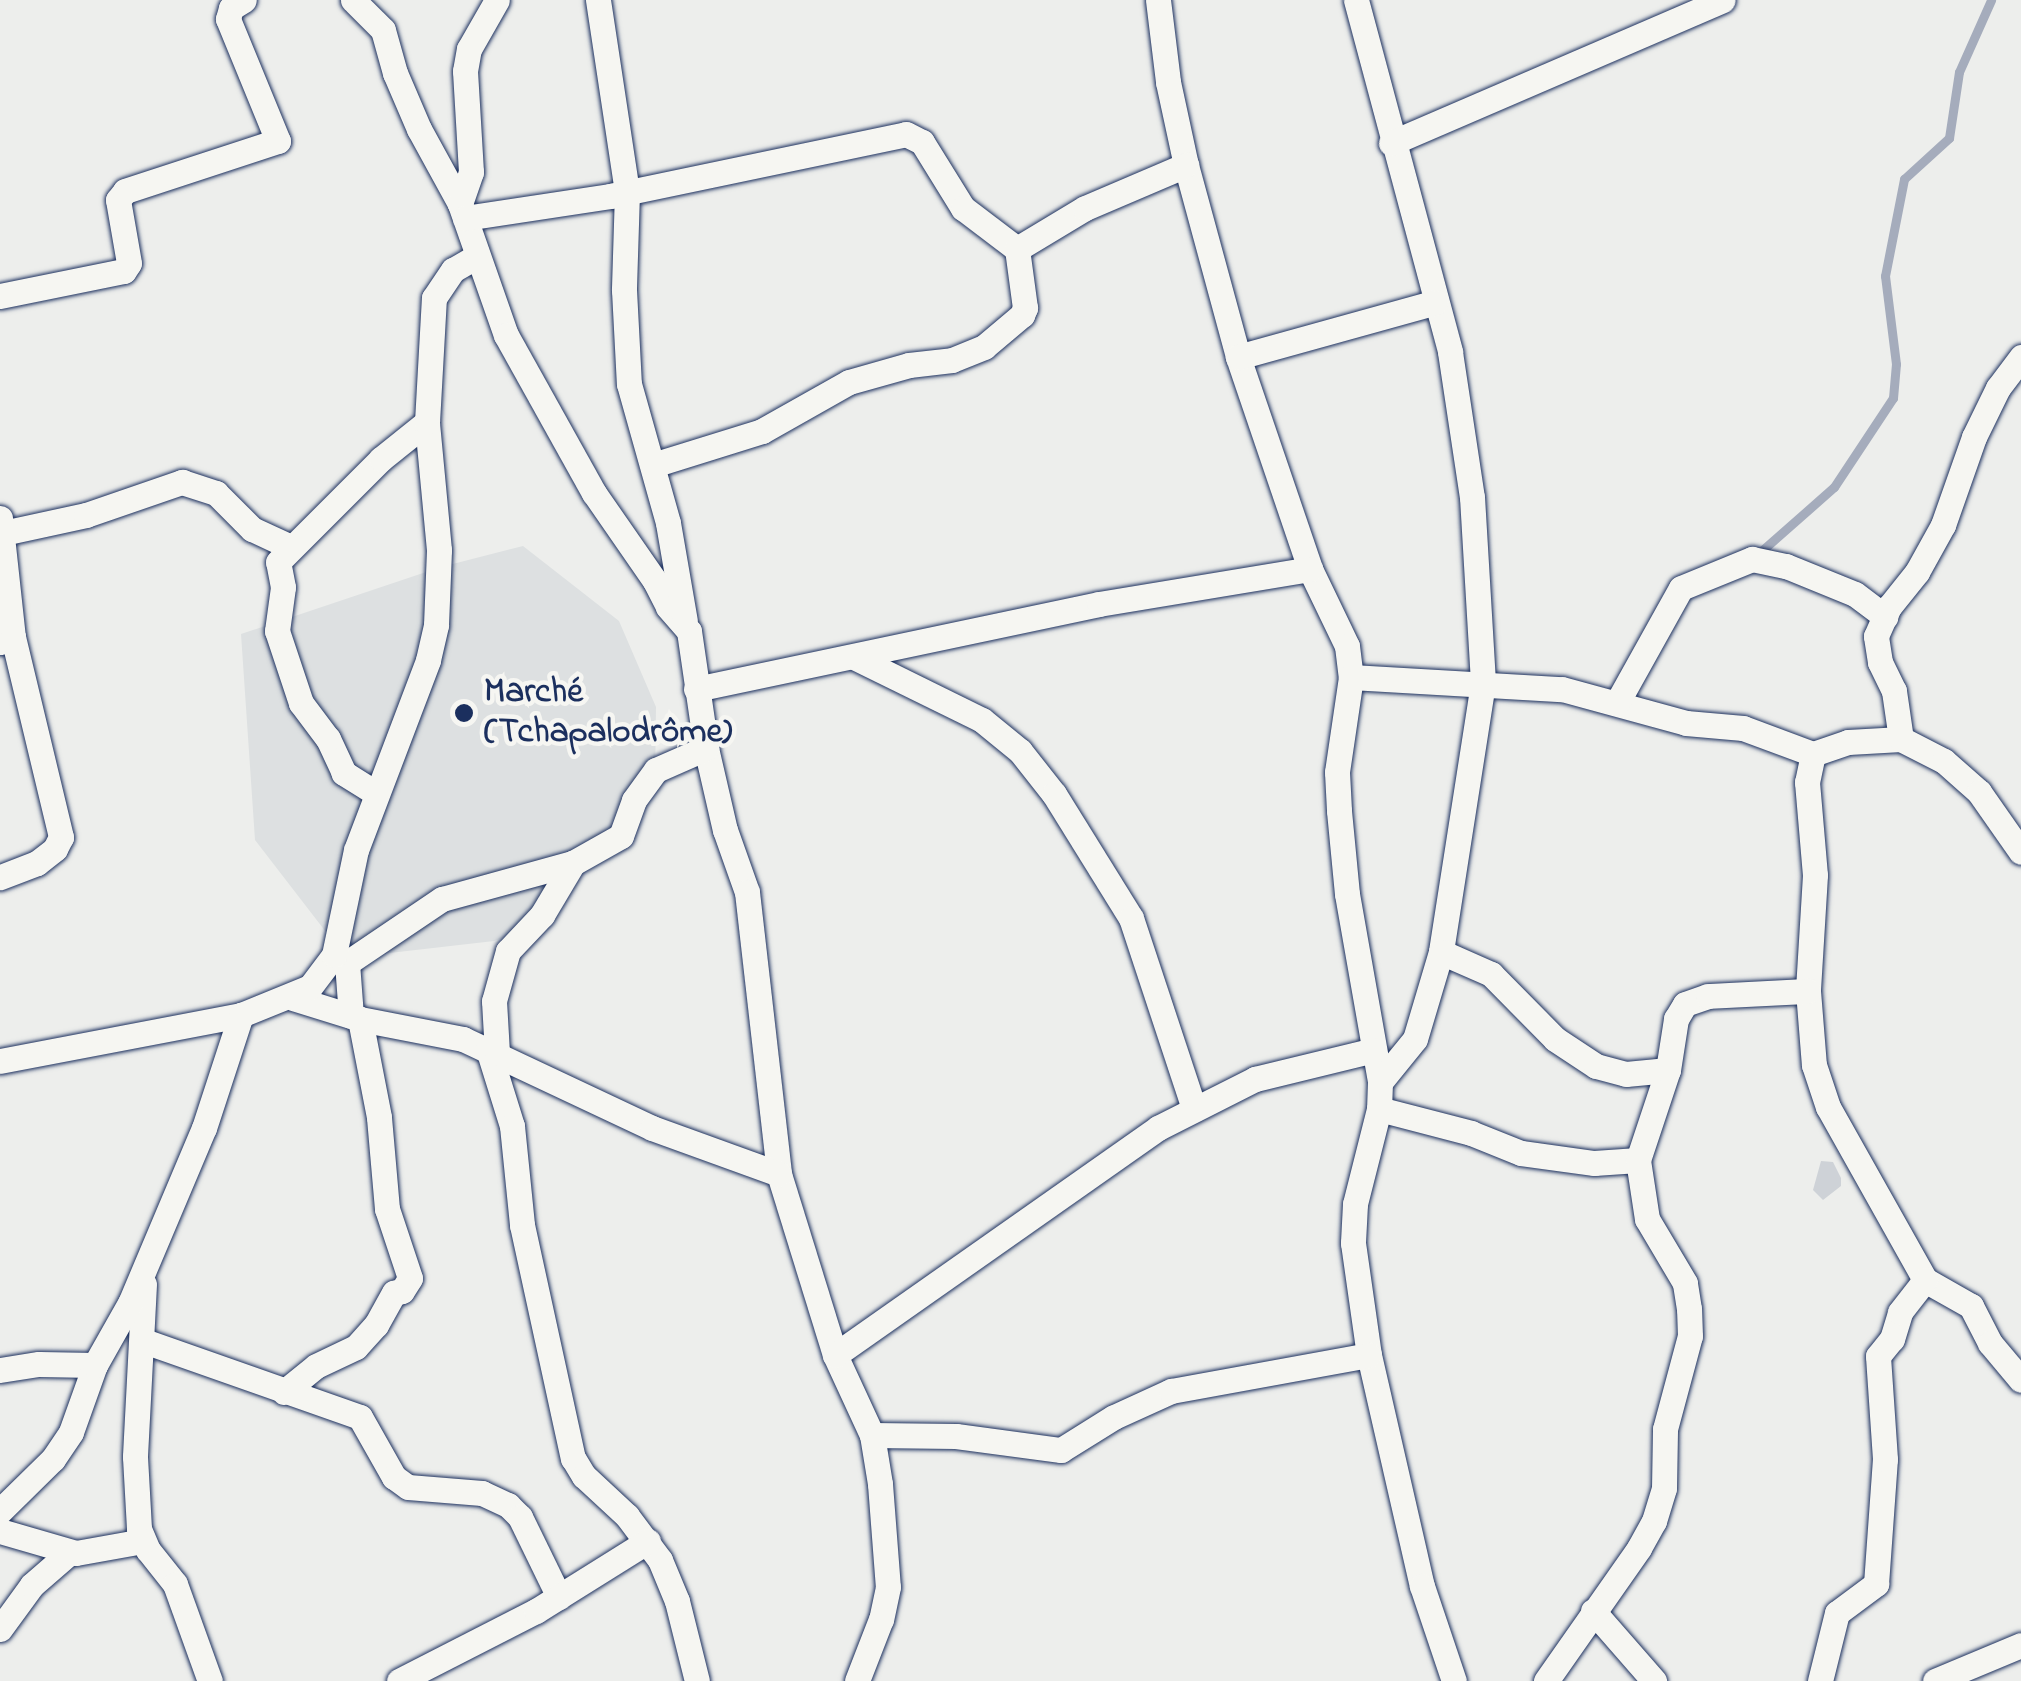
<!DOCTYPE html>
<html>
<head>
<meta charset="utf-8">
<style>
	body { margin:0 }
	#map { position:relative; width:2021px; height:1681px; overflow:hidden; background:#edeeec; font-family:"Indie Flower",sans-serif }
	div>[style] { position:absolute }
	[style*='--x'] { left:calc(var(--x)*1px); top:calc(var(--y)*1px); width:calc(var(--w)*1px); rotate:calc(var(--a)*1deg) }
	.built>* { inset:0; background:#dde0e1 }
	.green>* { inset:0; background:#ced2d7 }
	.stream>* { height:9px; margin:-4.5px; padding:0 4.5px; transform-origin:4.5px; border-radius:4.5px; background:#a5acbc }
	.roads { filter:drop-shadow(0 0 2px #1b2f5e) drop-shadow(0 0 2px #1b2f5e) }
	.minor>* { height:25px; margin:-12.5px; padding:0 12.5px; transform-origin:12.5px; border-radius:12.5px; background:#f6f6f2 }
	.dots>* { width:28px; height:28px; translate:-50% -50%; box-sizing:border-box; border:5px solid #f6f6f2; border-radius:50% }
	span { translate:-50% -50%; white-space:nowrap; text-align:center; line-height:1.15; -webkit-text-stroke:9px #f6f6f2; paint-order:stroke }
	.poi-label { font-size:35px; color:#1b2f5e; font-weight:700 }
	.left { translate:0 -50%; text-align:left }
</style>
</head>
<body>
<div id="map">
	<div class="built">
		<div style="clip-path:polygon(523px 546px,619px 621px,656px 707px,655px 787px,609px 836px,549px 864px,549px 921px,494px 941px,346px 958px,255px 840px,241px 634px,441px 567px)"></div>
	</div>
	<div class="green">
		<div style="clip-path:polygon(1821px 1161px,1833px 1162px,1841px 1178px,1841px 1186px,1823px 1200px,1813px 1190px)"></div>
	</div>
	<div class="stream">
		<div style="--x:1758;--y:554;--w:101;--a:-41.4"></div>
		<div style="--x:1834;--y:487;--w:107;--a:-56.5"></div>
		<div style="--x:1893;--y:398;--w:34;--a:-85"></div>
		<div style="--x:1896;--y:364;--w:89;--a:-97.1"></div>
		<div style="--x:1885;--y:276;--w:99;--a:-78.9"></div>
		<div style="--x:1904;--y:179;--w:61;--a:-42.3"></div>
		<div style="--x:1949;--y:138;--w:67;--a:-81.4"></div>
		<div style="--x:1959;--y:72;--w:79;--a:-66"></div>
	</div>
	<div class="roads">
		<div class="minor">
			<div style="--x:353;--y:0;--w:42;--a:45"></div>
			<div style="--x:383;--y:30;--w:45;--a:74.4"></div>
			<div style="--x:395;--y:73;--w:61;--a:66.8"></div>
			<div style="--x:419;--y:129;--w:85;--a:61.3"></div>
			<div style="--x:460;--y:204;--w:139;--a:70.7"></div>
			<div style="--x:506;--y:335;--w:181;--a:60.9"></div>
			<div style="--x:594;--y:493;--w:107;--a:55.3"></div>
			<div style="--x:655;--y:581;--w:29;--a:63"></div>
			<div style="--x:668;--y:607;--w:32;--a:49"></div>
			<div style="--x:689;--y:631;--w:118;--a:81.7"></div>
			<div style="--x:706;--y:748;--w:84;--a:77"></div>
			<div style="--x:725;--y:830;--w:66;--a:70.5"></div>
			<div style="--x:747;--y:892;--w:284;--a:83.5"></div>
			<div style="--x:779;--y:1174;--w:189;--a:72.8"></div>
			<div style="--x:835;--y:1355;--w:88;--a:65.2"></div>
			<div style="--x:872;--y:1435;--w:50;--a:80.7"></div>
			<div style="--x:880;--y:1484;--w:103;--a:85.6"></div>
			<div style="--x:888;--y:1587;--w:33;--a:102"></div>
			<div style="--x:881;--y:1619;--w:66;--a:111.2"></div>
			<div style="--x:598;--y:0;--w:194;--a:81.4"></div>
			<div style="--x:627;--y:192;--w:98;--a:91.8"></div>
			<div style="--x:624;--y:290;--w:94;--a:87"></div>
			<div style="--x:629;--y:384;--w:144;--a:74.3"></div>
			<div style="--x:668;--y:523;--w:99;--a:80.2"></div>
			<div style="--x:1158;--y:0;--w:83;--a:83"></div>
			<div style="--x:1168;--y:82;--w:85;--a:77.8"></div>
			<div style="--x:1186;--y:165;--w:199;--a:74.8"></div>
			<div style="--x:1238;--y:357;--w:224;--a:71.2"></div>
			<div style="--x:1310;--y:569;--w:85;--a:64.3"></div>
			<div style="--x:1347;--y:646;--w:31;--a:83"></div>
			<div style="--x:1351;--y:677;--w:96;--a:98.4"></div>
			<div style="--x:1337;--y:772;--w:39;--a:87"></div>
			<div style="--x:1339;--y:811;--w:83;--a:84.5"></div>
			<div style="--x:1347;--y:894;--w:191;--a:80"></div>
			<div style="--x:1380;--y:1082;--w:27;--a:92"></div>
			<div style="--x:1379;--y:1109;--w:98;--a:104.2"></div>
			<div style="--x:1355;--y:1204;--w:39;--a:93"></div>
			<div style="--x:1353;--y:1243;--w:113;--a:81.9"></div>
			<div style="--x:1369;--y:1355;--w:237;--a:77.1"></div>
			<div style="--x:1422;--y:1586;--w:100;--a:71.4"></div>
			<div style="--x:1356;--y:0;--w:364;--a:75"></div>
			<div style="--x:1450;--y:352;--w:147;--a:81.4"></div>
			<div style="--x:1472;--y:497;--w:186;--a:86.6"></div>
			<div style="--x:1483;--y:683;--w:272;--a:98.9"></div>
			<div style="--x:1391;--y:143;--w:361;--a:-23.3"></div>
			<div style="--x:460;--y:204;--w:34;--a:-71"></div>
			<div style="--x:471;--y:172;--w:101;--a:-93.4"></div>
			<div style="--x:465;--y:71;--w:22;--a:-80"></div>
			<div style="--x:469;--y:49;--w:56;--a:-60.3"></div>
			<div style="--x:465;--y:218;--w:147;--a:-8.6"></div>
			<div style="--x:610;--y:196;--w:302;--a:-11.8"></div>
			<div style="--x:906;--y:134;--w:18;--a:27"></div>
			<div style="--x:922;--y:142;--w:78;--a:58.2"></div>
			<div style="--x:963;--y:208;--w:68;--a:37.2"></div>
			<div style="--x:0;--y:296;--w:126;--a:-11.4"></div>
			<div style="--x:124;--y:271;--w:9;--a:-58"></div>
			<div style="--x:129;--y:263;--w:64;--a:-99.9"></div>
			<div style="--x:118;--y:200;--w:11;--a:-52"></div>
			<div style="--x:125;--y:191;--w:161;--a:-18.1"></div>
			<div style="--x:278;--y:141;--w:132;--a:-112.3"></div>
			<div style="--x:228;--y:19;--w:11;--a:-75"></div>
			<div style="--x:231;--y:8;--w:15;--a:-32"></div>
			<div style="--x:1238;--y:357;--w:205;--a:-15.5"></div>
			<div style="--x:653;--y:465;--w:114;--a:-17.3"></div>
			<div style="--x:762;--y:431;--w:100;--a:-29.4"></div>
			<div style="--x:849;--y:382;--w:62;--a:-15.8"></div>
			<div style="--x:909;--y:365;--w:43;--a:-6.6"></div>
			<div style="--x:952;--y:360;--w:35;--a:-22"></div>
			<div style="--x:984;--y:347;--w:50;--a:-40.1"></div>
			<div style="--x:1022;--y:315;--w:8;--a:-67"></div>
			<div style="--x:1025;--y:308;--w:60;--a:-97.7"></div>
			<div style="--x:1017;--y:249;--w:79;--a:-31.1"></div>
			<div style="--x:1085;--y:208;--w:110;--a:-23.1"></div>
			<div style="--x:0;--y:518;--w:120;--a:83.8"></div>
			<div style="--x:3;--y:533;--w:85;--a:-12.2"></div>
			<div style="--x:86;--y:515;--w:102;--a:-19"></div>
			<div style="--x:182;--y:482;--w:36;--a:18"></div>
			<div style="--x:216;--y:493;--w:51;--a:45"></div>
			<div style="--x:252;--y:529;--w:43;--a:24.8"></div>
			<div style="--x:0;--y:642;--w:14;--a:-21"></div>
			<div style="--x:13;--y:637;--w:206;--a:76.5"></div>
			<div style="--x:61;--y:837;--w:13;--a:117"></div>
			<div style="--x:55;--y:849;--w:23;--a:142"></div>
			<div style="--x:37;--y:863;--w:40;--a:159"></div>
			<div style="--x:854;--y:657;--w:143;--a:26.2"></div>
			<div style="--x:982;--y:720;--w:49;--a:39.2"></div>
			<div style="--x:1020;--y:751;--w:55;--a:51.7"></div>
			<div style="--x:1054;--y:794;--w:146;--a:58.2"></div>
			<div style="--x:1131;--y:918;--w:201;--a:71.7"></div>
			<div style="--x:1351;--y:677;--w:211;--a:3.3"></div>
			<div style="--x:1562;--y:689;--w:129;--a:15.3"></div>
			<div style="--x:1686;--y:723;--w:57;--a:5"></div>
			<div style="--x:1743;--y:728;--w:75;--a:20.4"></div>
			<div style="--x:1813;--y:754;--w:37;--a:-19"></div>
			<div style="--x:1848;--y:742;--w:53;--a:-3.2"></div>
			<div style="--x:1901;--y:739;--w:48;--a:27.1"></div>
			<div style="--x:1944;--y:761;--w:47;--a:41.5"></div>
			<div style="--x:1979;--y:792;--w:73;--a:55"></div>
			<div style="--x:696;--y:689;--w:412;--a:-11.9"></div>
			<div style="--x:1099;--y:604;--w:214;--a:-9.4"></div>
			<div style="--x:1618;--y:701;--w:129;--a:-60.9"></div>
			<div style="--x:1681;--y:588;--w:77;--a:-22.2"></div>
			<div style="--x:1752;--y:559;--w:35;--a:12"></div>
			<div style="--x:1786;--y:566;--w:74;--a:22.1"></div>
			<div style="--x:1855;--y:594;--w:38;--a:37"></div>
			<div style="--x:1901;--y:739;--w:49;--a:-98.3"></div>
			<div style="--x:1894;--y:691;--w:32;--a:-116"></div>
			<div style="--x:1880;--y:662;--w:26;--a:-99"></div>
			<div style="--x:1876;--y:636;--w:32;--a:-66"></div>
			<div style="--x:1889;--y:607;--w:45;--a:-51.3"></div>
			<div style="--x:1917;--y:572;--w:54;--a:-61"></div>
			<div style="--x:1943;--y:525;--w:93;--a:-70.6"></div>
			<div style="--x:1974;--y:437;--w:55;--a:-63.9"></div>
			<div style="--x:1998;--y:388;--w:39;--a:-53"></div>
			<div style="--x:1813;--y:754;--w:29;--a:102"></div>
			<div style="--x:1807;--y:782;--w:93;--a:85.1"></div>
			<div style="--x:1815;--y:875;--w:116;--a:93.5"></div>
			<div style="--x:1808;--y:991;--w:74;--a:85.4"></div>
			<div style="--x:1814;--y:1065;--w:44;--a:71.6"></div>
			<div style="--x:1828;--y:1107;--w:198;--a:60.7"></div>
			<div style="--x:1925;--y:1280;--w:53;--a:29.5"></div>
			<div style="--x:1971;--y:1306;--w:42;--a:62.8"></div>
			<div style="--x:1990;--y:1343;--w:48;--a:50"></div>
			<div style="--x:374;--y:792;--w:36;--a:-148"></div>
			<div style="--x:344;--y:773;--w:38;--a:-115"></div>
			<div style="--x:328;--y:739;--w:45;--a:-126.9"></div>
			<div style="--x:301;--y:703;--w:76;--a:-108.4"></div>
			<div style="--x:277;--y:631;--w:44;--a:-82.2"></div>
			<div style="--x:283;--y:587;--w:25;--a:-101"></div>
			<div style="--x:278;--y:562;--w:146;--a:-45"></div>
			<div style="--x:381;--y:459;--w:59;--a:-38.8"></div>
			<div style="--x:293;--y:998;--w:70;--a:17.4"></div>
			<div style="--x:360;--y:1019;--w:105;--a:11"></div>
			<div style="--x:463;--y:1039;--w:209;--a:25.2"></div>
			<div style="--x:652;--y:1128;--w:135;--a:19.9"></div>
			<div style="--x:351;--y:1016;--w:53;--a:-94.3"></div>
			<div style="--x:347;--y:963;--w:115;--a:-34"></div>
			<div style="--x:442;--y:899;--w:136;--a:-15.4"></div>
			<div style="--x:488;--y:1049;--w:81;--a:72.7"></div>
			<div style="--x:512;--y:1126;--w:100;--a:84.2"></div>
			<div style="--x:522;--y:1225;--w:239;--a:77.7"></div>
			<div style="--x:573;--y:1458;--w:21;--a:59"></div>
			<div style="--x:584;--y:1476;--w:59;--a:42.9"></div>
			<div style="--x:627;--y:1516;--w:55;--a:53.1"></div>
			<div style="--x:660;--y:1560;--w:44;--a:67.5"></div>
			<div style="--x:677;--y:1601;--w:82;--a:76"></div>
			<div style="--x:497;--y:1053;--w:52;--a:-93.3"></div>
			<div style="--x:494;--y:1001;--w:52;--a:-74.4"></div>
			<div style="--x:508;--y:951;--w:50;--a:-46.6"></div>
			<div style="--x:542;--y:915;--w:61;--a:-59.2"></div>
			<div style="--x:573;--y:863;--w:55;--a:-29.4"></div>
			<div style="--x:621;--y:836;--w:38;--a:-70"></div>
			<div style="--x:634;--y:800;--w:37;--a:-54"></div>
			<div style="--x:656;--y:770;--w:55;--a:-23.7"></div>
			<div style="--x:0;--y:1061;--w:245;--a:-10.8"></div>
			<div style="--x:1380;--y:1082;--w:55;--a:-50.9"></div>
			<div style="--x:1415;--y:1039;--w:91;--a:-73.4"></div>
			<div style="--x:1441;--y:952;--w:55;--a:23.7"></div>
			<div style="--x:1491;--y:974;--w:91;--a:45.4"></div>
			<div style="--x:1555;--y:1039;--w:49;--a:33.4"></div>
			<div style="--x:1596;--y:1066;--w:31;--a:15"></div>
			<div style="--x:1626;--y:1074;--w:42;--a:-5.4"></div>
			<div style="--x:1379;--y:1109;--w:95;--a:14.6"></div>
			<div style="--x:1471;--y:1133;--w:54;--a:21.8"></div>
			<div style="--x:1521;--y:1153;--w:74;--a:7.8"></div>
			<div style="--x:1594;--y:1163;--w:44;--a:-3.9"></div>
			<div style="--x:144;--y:1284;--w:173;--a:93"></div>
			<div style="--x:135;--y:1457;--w:72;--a:86.8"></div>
			<div style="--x:139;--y:1529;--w:23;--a:67"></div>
			<div style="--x:148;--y:1550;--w:43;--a:51.5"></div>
			<div style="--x:175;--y:1584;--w:103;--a:70.2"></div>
			<div style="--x:144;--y:1341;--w:229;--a:19.4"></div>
			<div style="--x:360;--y:1417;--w:69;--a:60.5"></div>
			<div style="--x:394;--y:1477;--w:17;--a:36"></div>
			<div style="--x:408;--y:1487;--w:74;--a:4.6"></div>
			<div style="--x:482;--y:1493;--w:29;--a:25"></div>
			<div style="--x:508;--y:1505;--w:17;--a:45"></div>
			<div style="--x:520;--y:1517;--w:89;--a:64"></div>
			<div style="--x:835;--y:1355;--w:395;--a:-35.1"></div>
			<div style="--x:1158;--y:1128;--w:109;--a:-26.8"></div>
			<div style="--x:1255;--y:1079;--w:122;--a:-13.7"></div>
			<div style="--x:0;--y:1370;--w:39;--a:-9"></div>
			<div style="--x:39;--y:1364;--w:56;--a:1"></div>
			<div style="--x:284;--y:1392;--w:41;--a:-39.1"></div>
			<div style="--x:316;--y:1366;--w:44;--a:-25.4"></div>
			<div style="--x:356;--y:1347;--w:30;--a:-48"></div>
			<div style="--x:376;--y:1325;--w:37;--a:-61"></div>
			<div style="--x:394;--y:1293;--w:8;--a:-14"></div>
			<div style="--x:402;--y:1291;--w:15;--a:-58"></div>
			<div style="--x:410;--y:1278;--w:73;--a:-108.4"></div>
			<div style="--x:387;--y:1209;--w:92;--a:-95"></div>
			<div style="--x:379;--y:1117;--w:100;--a:-101"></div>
			<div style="--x:872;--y:1435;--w:84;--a:0.7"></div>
			<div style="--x:956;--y:1436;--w:106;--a:7.6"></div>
			<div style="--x:1061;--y:1450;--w:62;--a:-31.9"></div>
			<div style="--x:1114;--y:1417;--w:63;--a:-24.5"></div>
			<div style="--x:1171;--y:1391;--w:201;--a:-10.3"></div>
			<div style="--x:0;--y:1511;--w:74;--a:-44.5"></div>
			<div style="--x:53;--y:1459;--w:32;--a:-56"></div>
			<div style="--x:71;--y:1432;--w:71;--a:-70.3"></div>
			<div style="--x:95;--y:1365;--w:71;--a:-60.6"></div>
			<div style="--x:130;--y:1303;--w:190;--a:-67.1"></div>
			<div style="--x:204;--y:1128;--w:119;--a:-71.9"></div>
			<div style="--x:241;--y:1015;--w:74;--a:-22.1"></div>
			<div style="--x:310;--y:987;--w:40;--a:-53"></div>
			<div style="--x:334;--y:955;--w:107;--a:-78.2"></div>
			<div style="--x:356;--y:850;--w:203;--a:-69.2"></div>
			<div style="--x:428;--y:660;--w:36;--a:-77"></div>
			<div style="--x:436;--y:625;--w:75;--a:-87.7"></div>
			<div style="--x:439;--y:550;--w:129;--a:-95.4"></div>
			<div style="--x:427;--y:422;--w:124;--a:-86.8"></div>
			<div style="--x:434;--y:298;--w:34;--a:-56"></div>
			<div style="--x:453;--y:270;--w:28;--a:-30"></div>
			<div style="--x:0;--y:1531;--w:79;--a:16.1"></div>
			<div style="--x:76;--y:1553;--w:68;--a:-10.2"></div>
			<div style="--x:1593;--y:1611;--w:93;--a:48.9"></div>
			<div style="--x:0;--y:1629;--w:54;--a:-54"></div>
			<div style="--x:32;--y:1585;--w:50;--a:-41"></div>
			<div style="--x:399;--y:1681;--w:154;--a:-27.1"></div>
			<div style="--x:536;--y:1611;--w:132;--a:-32"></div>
			<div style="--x:1546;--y:1681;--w:162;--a:-55"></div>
			<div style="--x:1639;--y:1548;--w:31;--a:-61"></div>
			<div style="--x:1654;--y:1521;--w:34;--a:-73"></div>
			<div style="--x:1664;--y:1488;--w:59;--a:-89"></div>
			<div style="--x:1665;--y:1429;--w:96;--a:-75"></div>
			<div style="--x:1690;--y:1336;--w:27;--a:-92"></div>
			<div style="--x:1689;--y:1309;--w:26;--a:-99"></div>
			<div style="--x:1685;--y:1283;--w:74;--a:-120.7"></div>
			<div style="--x:1647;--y:1219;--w:60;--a:-98.7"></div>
			<div style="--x:1638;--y:1160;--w:95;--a:-71.6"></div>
			<div style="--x:1668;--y:1070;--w:52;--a:-81.1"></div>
			<div style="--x:1676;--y:1019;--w:17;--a:-59"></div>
			<div style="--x:1685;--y:1004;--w:24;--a:-19"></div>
			<div style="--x:1708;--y:996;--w:100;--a:-2.9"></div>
			<div style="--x:1820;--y:1681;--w:70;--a:-76"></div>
			<div style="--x:1837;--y:1613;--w:49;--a:-36.6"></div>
			<div style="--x:1876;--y:1584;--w:125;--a:-85.9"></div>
			<div style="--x:1885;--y:1459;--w:103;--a:-93.9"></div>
			<div style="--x:1878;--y:1356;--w:22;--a:-51"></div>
			<div style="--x:1892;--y:1339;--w:28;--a:-73"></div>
			<div style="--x:1900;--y:1312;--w:41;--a:-52"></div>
			<div style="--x:1935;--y:1681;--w:93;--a:-22.7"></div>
		</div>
	</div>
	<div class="dots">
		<div style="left:464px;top:713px;background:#1b2f5e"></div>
	</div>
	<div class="poi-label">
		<span class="left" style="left:484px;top:713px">Marché<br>(Tchapalodrôme)</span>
	</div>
</div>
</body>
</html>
